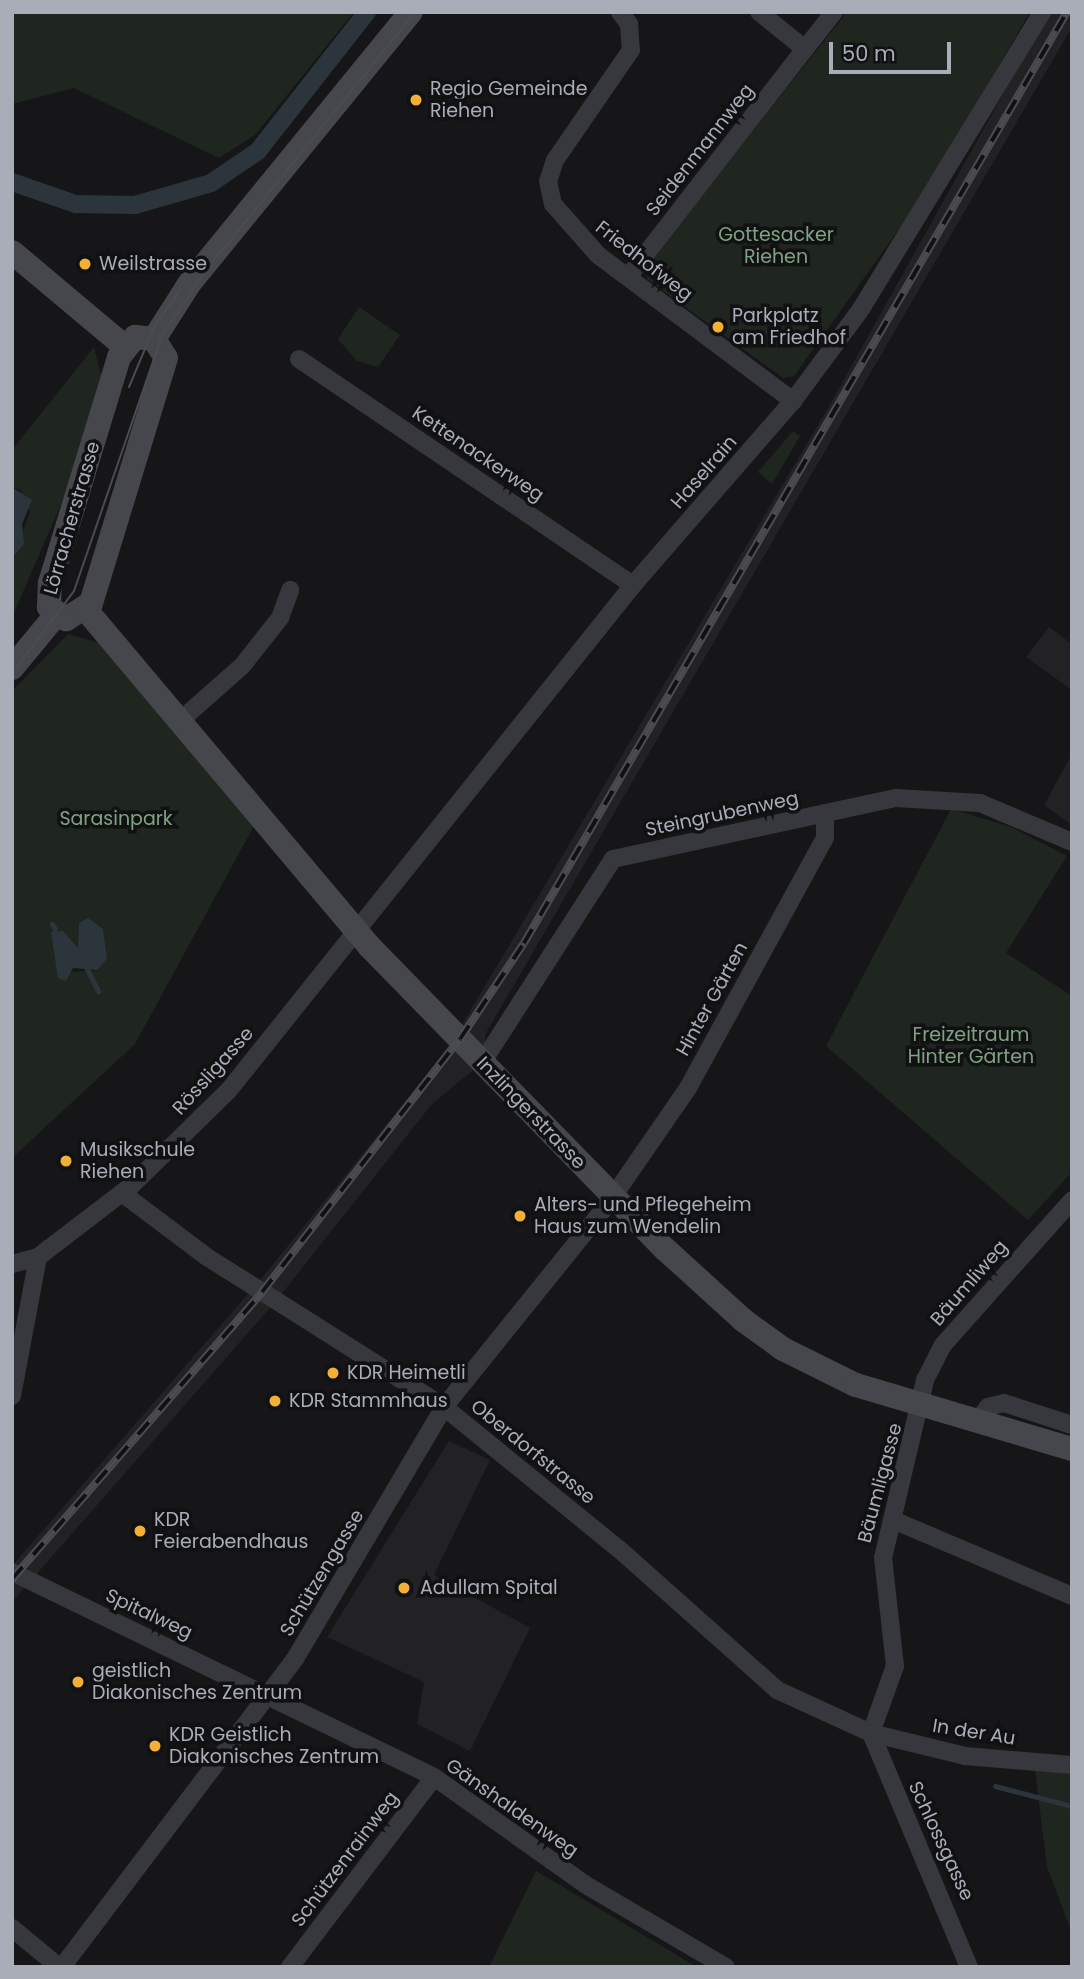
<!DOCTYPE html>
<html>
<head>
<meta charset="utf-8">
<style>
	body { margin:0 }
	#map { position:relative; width:1084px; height:1979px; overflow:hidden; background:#161618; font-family:Poppins,sans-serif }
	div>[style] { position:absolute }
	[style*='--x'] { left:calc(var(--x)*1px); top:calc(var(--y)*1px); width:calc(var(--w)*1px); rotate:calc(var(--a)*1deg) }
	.built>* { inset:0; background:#222225 }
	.green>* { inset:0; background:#1e261f }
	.water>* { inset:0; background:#2c353c }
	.stream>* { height:5px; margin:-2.5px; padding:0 2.5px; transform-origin:2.5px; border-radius:2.5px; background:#2c353c }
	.canal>* { height:18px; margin:-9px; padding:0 9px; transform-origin:9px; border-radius:9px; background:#2c353c }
	.street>* { height:18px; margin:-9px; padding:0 9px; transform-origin:9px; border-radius:9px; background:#37383d }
	.secondary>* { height:24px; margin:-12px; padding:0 12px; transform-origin:12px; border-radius:12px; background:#45474d }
	.tram>* { height:2px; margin:-1px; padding:0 1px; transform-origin:1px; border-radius:1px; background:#4a4c52 }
	.rail>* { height:8px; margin-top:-4px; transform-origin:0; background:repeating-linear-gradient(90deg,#111113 0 16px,#4a4c52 0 32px); box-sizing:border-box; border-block:2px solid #4a4c52 }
	.dots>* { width:19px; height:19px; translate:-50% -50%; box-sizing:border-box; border:4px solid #111113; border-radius:50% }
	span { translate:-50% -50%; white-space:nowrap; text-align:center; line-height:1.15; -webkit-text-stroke:7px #111113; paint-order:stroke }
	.poi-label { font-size:19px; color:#a8adb8 }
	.left { translate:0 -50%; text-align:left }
	.street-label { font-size:19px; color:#a8adb8 }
	.park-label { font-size:19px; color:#7fa381 }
	.frame { position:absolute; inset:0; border:14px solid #a8adb8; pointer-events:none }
	.scale { position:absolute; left:829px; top:42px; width:122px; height:32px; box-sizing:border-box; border:4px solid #a8adb8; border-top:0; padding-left:9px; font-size:21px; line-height:24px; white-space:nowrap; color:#a8adb8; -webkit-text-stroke:5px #111113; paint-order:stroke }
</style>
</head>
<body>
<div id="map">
	<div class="built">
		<div style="clip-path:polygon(1049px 12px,1072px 12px,1072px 27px,486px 1033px,482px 1063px,432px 1104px,276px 1301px,12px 1602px,12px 1566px,265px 1274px,447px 1050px,824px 415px)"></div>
		<div style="clip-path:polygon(1049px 627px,1072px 644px,1072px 690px,1026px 657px)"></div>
		<div style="clip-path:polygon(1072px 754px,1072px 825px,1044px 805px)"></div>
		<div style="clip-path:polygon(449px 1441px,490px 1460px,434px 1575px,530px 1628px,470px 1751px,417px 1724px,424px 1682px,327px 1637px)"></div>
	</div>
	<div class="green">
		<div style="clip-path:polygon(12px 12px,354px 12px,255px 135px,219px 158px,74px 88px,12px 104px)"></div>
		<div style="clip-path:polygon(847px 12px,1030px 12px,919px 201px,794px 376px,783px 378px,647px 279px,648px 263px)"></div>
		<div style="clip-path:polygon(359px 307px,400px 335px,378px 367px,357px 361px,338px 339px)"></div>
		<div style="clip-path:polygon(94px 347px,101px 375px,66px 493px,12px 617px,12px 558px,30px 513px,21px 490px,12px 487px,12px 450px)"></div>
		<div style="clip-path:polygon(793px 431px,800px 436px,772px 484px,758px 472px)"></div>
		<div style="clip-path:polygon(evenodd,68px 634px,100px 643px,254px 826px,135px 1044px,12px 1158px,12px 691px,68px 634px,81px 946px,97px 970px,69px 972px,72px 947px,81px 946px)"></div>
		<div style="clip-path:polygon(951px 809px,1011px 827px,1067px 856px,1006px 953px,1072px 996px,1072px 1172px,1028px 1220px,826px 1046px)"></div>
		<div style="clip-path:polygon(1035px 1769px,1072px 1774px,1072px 1933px,1047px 1867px)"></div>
		<div style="clip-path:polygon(536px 1871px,697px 1967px,489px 1967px)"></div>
	</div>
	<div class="water">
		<div style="clip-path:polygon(12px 487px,32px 500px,22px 524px,24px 544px,12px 558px)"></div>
		<div style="clip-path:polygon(88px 918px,103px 929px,107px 959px,97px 970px,73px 968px,66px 981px,58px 978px,51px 932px,63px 931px,78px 948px,79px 923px)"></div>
	</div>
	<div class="stream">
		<div style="--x:52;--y:924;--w:6;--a:59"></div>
		<div style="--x:87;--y:969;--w:25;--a:63"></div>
		<div style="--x:995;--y:1786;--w:80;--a:14.6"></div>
	</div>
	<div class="canal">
		<div style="--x:12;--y:182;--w:68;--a:19"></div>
		<div style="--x:76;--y:204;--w:59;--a:1"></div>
		<div style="--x:135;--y:205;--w:79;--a:-16.1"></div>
		<div style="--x:211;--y:183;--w:57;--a:-34.2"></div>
		<div style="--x:258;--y:151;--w:177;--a:-51.9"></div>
	</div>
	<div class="street">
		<div style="--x:620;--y:12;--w:15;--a:53"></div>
		<div style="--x:629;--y:24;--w:26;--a:86"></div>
		<div style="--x:631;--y:50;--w:134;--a:124.6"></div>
		<div style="--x:555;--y:160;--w:22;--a:108"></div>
		<div style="--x:548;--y:181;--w:24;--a:78"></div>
		<div style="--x:553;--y:204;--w:68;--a:48.6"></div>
		<div style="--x:598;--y:255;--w:244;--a:36.8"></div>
		<div style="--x:759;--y:12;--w:59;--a:38.8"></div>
		<div style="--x:805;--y:49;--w:47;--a:-51.9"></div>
		<div style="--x:628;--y:277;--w:289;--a:-52.2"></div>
		<div style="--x:299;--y:359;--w:403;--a:34.1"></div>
		<div style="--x:182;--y:719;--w:80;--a:-41.5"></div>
		<div style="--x:242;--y:666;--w:61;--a:-51.6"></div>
		<div style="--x:280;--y:618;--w:30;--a:-70"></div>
		<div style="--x:482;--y:1063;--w:242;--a:-57.3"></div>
		<div style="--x:613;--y:859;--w:289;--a:-12.2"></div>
		<div style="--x:896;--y:798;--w:84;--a:3.4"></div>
		<div style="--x:980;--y:803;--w:100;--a:23"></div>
		<div style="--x:122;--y:1193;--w:106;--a:37"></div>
		<div style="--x:207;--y:1257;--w:280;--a:32.3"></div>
		<div style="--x:444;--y:1407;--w:225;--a:39.1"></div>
		<div style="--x:619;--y:1549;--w:212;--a:41.7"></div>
		<div style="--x:777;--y:1690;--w:103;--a:24.6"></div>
		<div style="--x:871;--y:1733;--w:97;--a:13.7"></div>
		<div style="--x:965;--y:1756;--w:107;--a:4.8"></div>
		<div style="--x:12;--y:1264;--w:27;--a:-15"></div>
		<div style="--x:12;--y:1396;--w:141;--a:-79.4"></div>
		<div style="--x:38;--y:1257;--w:117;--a:-37.4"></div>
		<div style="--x:131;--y:1186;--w:137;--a:-44.4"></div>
		<div style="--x:229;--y:1090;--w:647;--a:-51.34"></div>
		<div style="--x:633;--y:585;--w:244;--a:-49"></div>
		<div style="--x:793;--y:401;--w:114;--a:-53.5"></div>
		<div style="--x:861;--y:309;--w:348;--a:-58.6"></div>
		<div style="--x:976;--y:1423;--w:20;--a:-53"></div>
		<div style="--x:988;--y:1407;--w:16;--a:-14"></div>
		<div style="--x:1004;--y:1403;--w:71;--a:17.9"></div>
		<div style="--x:893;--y:1520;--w:194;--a:23"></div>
		<div style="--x:12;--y:1572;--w:469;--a:25.9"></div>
		<div style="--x:434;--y:1777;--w:186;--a:35.4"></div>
		<div style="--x:586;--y:1885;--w:162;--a:30.4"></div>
		<div style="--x:871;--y:1733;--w:71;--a:-70.3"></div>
		<div style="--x:895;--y:1666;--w:109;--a:-96.3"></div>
		<div style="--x:883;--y:1558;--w:183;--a:-76.7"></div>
		<div style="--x:925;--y:1380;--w:39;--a:-63"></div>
		<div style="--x:943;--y:1345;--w:194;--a:-48.3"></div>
		<div style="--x:871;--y:1733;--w:254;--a:67.3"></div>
		<div style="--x:12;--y:1928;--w:61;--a:39.7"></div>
		<div style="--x:62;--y:1967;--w:386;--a:-52.9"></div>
		<div style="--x:295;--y:1659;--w:293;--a:-59.4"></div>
		<div style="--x:444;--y:1407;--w:261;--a:-51.1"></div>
		<div style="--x:608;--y:1204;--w:141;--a:-55.4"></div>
		<div style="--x:688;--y:1088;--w:285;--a:-61.3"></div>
		<div style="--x:825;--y:838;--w:25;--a:-90"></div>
		<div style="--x:290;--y:1967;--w:238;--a:-52.8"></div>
	</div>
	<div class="secondary">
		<div style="--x:12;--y:252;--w:146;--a:40"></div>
		<div style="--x:135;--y:337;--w:19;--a:6"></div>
		<div style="--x:154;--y:339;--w:22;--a:58"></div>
		<div style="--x:166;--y:358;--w:256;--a:107"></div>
		<div style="--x:91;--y:603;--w:30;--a:147"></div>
		<div style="--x:66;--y:619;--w:21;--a:-145"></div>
		<div style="--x:49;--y:607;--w:24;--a:-88"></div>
		<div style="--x:50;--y:583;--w:236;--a:-73"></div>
		<div style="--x:119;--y:357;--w:26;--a:-51"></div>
		<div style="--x:154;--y:339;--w:65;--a:-57.5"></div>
		<div style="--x:189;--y:284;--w:351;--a:-50.8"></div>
		<div style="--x:87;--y:611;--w:438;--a:49.9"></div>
		<div style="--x:369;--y:946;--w:424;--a:45.7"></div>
		<div style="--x:665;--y:1249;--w:105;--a:42.3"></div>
		<div style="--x:743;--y:1320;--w:49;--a:35.9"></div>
		<div style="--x:783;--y:1349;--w:81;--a:26.3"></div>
		<div style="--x:856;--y:1385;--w:225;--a:16.5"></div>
		<div style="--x:12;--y:668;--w:69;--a:-50.3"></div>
	</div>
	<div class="tram">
		<div style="--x:129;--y:387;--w:67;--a:-67.2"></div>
		<div style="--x:155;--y:325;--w:44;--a:-54.2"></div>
		<div style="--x:12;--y:674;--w:104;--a:-53.2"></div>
		<div style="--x:74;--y:591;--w:270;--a:-71"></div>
		<div style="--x:162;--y:336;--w:74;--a:-56.5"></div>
		<div style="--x:203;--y:274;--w:337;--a:-51"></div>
	</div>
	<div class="rail">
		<div style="--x:12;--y:1579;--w:381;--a:-48.9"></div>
		<div style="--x:262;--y:1292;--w:321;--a:-52"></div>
		<div style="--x:460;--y:1039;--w:115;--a:-56.3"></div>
		<div style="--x:524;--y:943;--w:1078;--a:-59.75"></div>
	</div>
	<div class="dots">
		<div style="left:416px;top:100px;background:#f2b134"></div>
		<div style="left:85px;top:264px;background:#f2b134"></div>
		<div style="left:718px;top:327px;background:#f2b134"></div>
		<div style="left:66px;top:1161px;background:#f2b134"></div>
		<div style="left:520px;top:1216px;background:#f2b134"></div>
		<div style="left:333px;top:1373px;background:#f2b134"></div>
		<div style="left:275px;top:1401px;background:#f2b134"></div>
		<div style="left:140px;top:1531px;background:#f2b134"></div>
		<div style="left:404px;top:1588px;background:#f2b134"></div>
		<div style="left:78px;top:1682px;background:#f2b134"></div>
		<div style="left:155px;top:1746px;background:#f2b134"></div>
	</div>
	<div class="poi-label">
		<span class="left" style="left:430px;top:100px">Regio Gemeinde<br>Riehen</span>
		<span class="left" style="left:99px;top:264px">Weilstrasse</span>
		<span class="left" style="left:732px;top:327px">Parkplatz<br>am Friedhof</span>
		<span class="left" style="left:80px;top:1161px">Musikschule<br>Riehen</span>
		<span class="left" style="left:534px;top:1216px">Alters- und Pflegeheim<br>Haus zum Wendelin</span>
		<span class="left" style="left:347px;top:1373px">KDR Heimetli</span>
		<span class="left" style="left:289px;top:1401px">KDR Stammhaus</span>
		<span class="left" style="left:154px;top:1531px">KDR<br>Feierabendhaus</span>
		<span class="left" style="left:420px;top:1588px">Adullam Spital</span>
		<span class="left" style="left:92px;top:1682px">geistlich<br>Diakonisches Zentrum</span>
		<span class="left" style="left:169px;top:1746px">KDR Geistlich<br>Diakonisches Zentrum</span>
	</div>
	<div class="street-label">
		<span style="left:700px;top:150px;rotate:-52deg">Seidenmannweg</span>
		<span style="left:644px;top:261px;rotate:38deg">Friedhofweg</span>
		<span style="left:478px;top:454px;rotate:34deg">Kettenackerweg</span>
		<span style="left:704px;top:472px;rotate:-49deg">Haselrain</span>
		<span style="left:72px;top:518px;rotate:-74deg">Lörracherstrasse</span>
		<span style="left:722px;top:814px;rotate:-12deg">Steingrubenweg</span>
		<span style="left:712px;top:999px;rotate:-61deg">Hinter Gärten</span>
		<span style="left:213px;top:1071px;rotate:-48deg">Rössligasse</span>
		<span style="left:531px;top:1113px;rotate:46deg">Inzlingerstrasse</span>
		<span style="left:969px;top:1283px;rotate:-49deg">Bäumliweg</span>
		<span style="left:533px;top:1452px;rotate:39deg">Oberdorfstrasse</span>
		<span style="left:880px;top:1483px;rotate:-75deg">Bäumligasse</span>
		<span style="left:322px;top:1573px;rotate:-59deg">Schützengasse</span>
		<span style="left:149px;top:1614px;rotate:25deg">Spitalweg</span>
		<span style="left:974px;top:1732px;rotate:9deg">In der Au</span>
		<span style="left:512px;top:1808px;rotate:35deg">Gänshaldenweg</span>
		<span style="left:941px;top:1841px;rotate:65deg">Schlossgasse</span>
		<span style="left:345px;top:1859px;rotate:-53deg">Schützenrainweg</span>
	</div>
	<div class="park-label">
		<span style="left:776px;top:246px">Gottesacker<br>Riehen</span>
		<span style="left:116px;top:819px">Sarasinpark</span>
		<span style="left:971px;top:1046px">Freizeitraum<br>Hinter Gärten</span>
	</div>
	<div class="frame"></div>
	<div class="scale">50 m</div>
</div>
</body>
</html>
